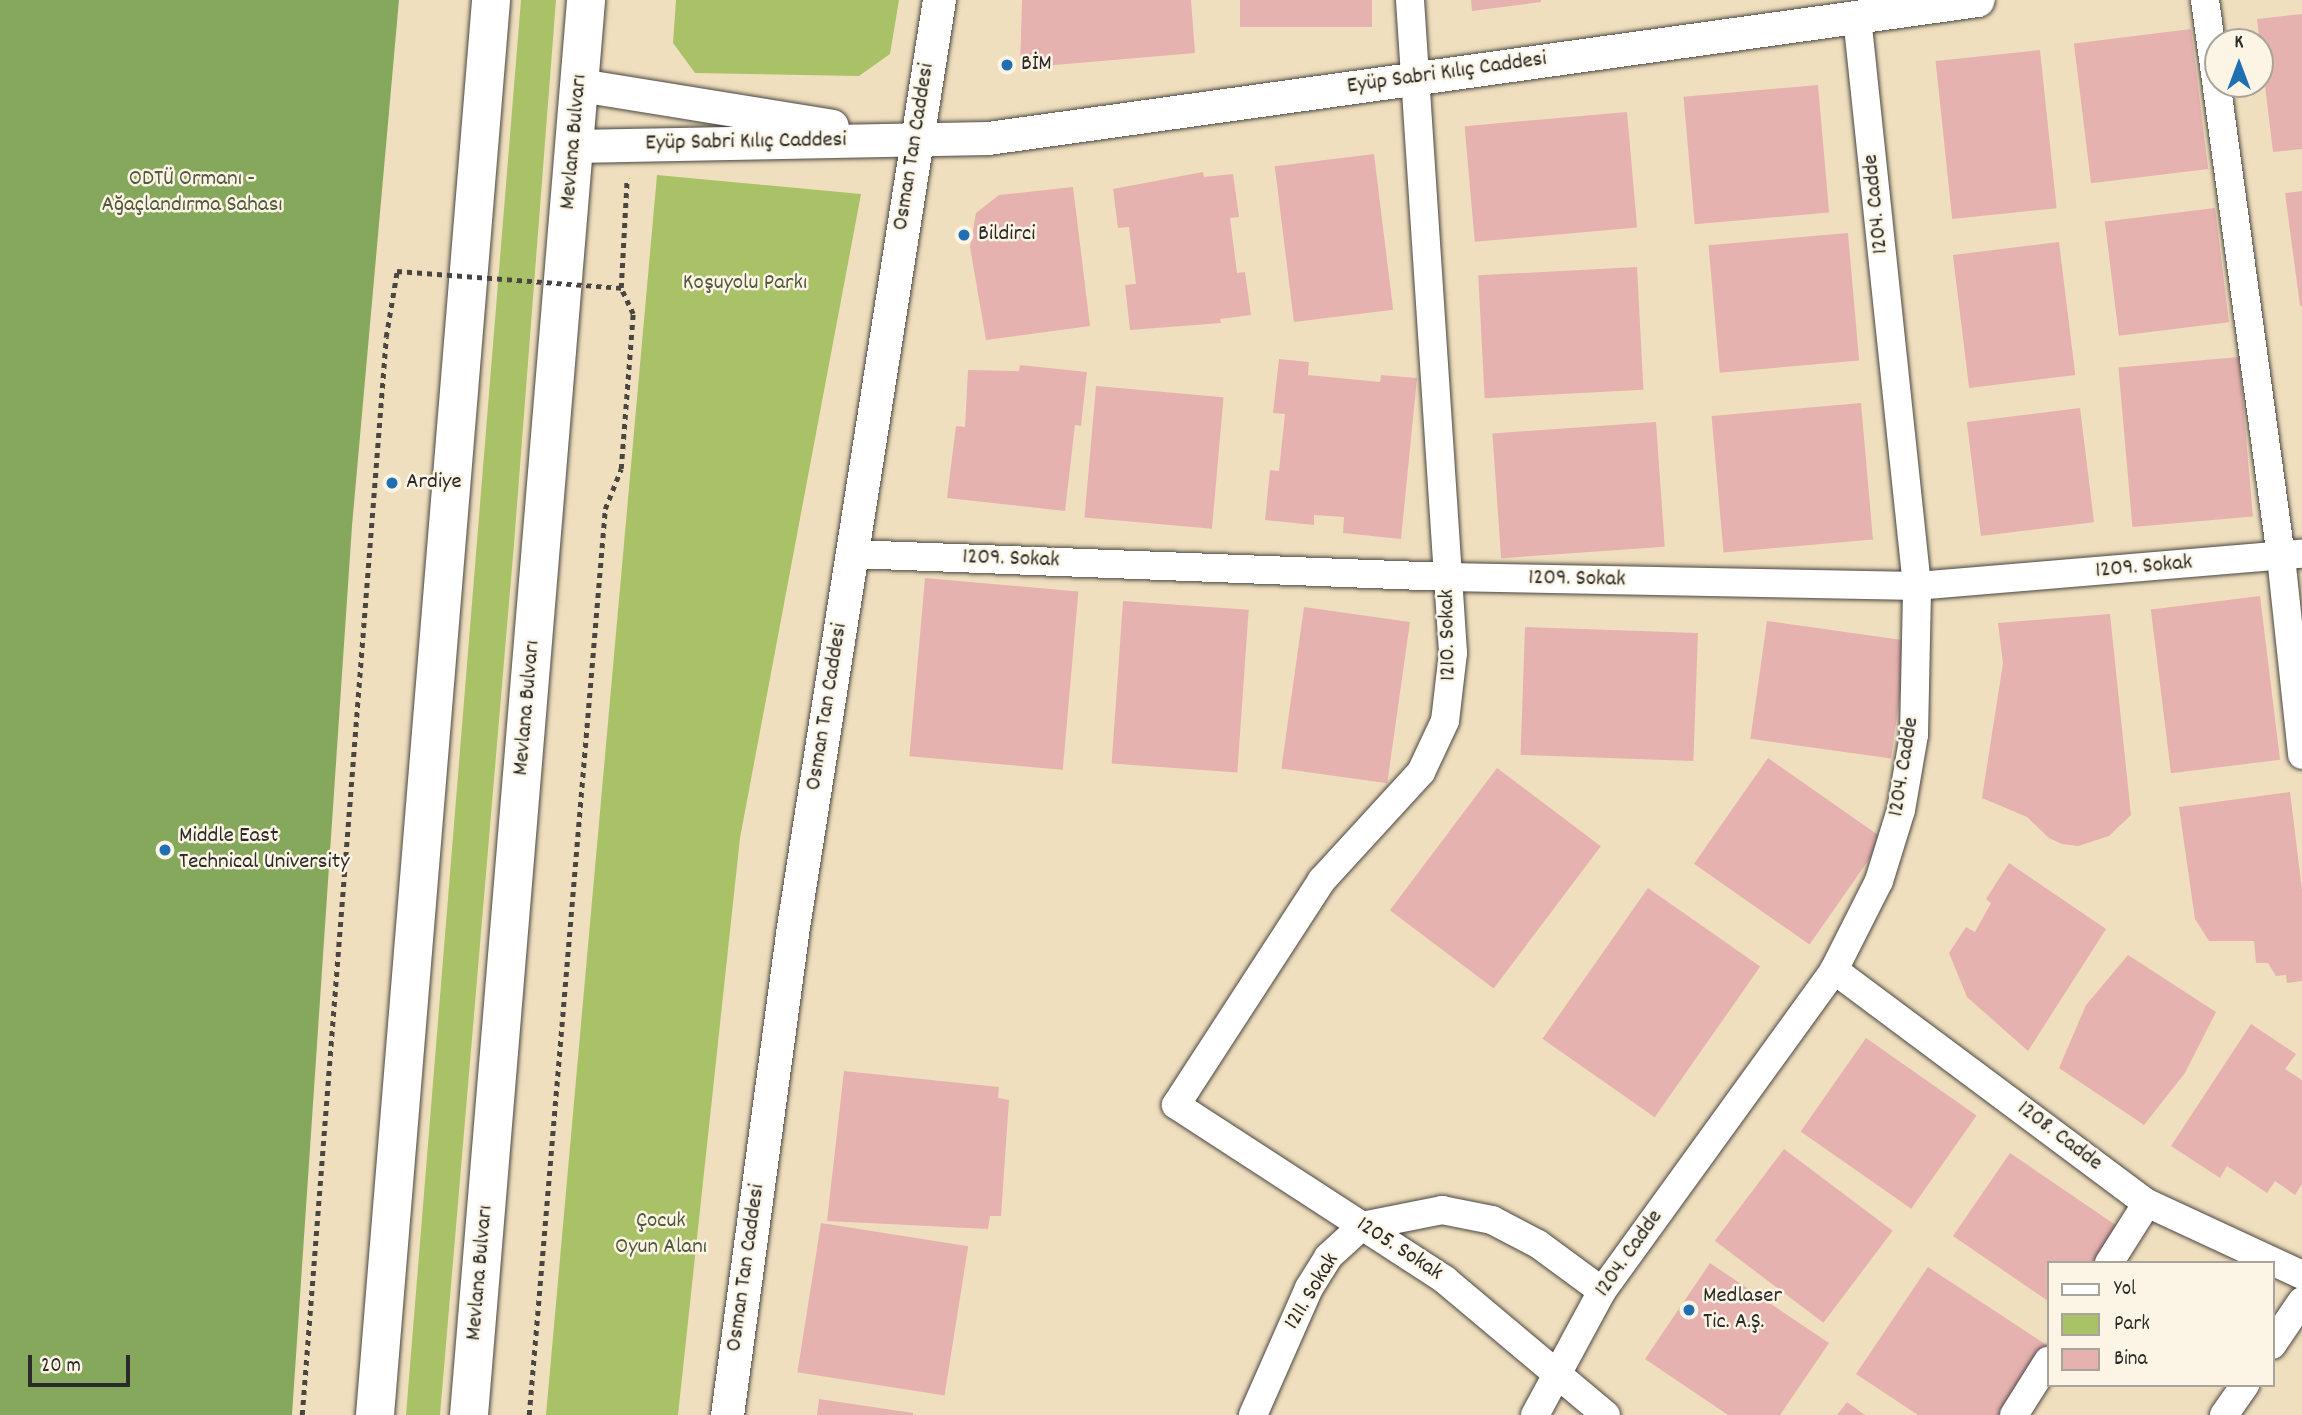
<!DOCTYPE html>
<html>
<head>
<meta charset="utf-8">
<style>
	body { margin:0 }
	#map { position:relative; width:2302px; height:1415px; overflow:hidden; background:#f0dfbe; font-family:Dekko,sans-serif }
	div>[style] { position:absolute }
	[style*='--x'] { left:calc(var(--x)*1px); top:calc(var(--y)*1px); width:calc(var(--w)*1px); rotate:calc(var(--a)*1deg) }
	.green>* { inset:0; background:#a9c267 }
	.forest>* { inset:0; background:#86a85c }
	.building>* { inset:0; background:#e6b2af; transform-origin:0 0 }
	.path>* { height:4.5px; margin-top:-2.25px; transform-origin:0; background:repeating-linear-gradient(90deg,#494641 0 5px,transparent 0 10px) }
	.roads { filter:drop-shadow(0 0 2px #494641) drop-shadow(0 0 2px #494641) }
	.minor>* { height:28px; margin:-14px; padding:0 14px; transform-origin:14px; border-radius:14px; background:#fff }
	.tertiary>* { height:33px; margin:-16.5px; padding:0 16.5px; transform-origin:16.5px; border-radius:16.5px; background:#fff }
	.trunk>* { height:38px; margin:-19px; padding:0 19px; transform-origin:19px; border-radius:19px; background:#fff }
	.path-bridge>* { height:4.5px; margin-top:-2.25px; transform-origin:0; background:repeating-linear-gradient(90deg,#494641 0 5px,transparent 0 10px) }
	.dots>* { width:19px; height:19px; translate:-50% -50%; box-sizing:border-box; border:4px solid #fcf5e5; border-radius:50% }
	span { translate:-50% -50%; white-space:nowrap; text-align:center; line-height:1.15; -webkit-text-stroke:5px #fcf5e5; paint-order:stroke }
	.poi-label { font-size:23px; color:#2b2b2b }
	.left { translate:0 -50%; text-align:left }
	.street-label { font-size:23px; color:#2b2b2b }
	.park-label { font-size:23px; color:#51583d }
	.legend { position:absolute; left:2047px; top:1261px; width:228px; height:126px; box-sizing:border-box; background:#fcf5e5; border:2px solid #a8a49b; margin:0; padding:9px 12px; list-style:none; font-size:21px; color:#2b2b2b }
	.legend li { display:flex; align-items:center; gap:14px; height:35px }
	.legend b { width:35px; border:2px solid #a8a49b }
	.north { position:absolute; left:2204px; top:28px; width:70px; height:70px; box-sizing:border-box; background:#fcf5e5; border:2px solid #a8a49b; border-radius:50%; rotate:0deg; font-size:19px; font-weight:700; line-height:28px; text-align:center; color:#2b2b2b }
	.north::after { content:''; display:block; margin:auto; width:24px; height:32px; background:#1f6fb2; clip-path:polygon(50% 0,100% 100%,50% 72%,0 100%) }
	.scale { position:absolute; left:28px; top:1355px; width:102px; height:32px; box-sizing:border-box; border:4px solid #2b2b2b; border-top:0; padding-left:9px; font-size:21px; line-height:24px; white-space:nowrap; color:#2b2b2b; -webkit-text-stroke:5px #fcf5e5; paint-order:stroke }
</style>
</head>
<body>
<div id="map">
	<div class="green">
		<div style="clip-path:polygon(521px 0,556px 0,514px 544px,440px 1415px,406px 1415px)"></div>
		<div style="clip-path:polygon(676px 0,899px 0,890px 54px,859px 76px,695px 73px,673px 43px)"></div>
		<div style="clip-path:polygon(657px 175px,861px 194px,740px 838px,678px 1415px,546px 1415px)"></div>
	</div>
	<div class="forest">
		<div style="clip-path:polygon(0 0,399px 0,352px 526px,292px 1415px,0 1415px)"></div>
	</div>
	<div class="building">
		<div style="clip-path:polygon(1022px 0,1191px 0,1195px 53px,1020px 68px)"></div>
		<div style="left:1240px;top:0;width:132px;height:27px"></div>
		<div style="clip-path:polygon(1471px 0,1541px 0,1541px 2px,1472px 11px)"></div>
		<div style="clip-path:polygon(2302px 14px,2302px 149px,2273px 152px,2257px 19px)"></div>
		<div style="left:2191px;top:29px;width:141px;height:118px;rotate:83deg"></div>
		<div style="left:2040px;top:50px;width:159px;height:105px;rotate:84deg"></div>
		<div style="left:1818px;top:85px;width:128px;height:135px;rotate:85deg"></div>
		<div style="left:1627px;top:112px;width:116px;height:163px;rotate:85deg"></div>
		<div style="left:1374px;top:154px;width:157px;height:100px;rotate:83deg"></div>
		<div style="clip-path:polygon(1203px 172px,1204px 177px,1233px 174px,1239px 217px,1230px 218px,1237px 273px,1245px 272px,1251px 315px,1220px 319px,1221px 323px,1130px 330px,1125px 285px,1136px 284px,1129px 227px,1118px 228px,1113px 189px)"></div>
		<div style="clip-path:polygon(1073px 187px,1090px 326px,986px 340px,970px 247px,976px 213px,999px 195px)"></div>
		<div style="clip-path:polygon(2302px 191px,2302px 306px,2300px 306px,2285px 193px)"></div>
		<div style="left:2215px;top:208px;width:115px;height:111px;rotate:83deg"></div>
		<div style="left:1848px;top:233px;width:128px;height:140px;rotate:85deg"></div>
		<div style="left:2059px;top:242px;width:134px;height:107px;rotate:83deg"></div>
		<div style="left:1637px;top:267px;width:123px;height:159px;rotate:87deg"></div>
		<div style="left:2239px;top:357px;width:160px;height:121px;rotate:85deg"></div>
		<div style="clip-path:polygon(1279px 359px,1309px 362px,1308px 375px,1380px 382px,1381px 375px,1417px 378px,1401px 539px,1343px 533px,1344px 517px,1314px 515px,1314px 525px,1265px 520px,1270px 470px,1279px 471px,1285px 414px,1273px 413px)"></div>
		<div style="clip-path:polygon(1020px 365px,1087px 372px,1081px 426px,1075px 425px,1065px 511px,947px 498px,956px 426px,965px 427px,968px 370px,1019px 371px)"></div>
		<div style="left:1096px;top:386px;width:128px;height:132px;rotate:5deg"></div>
		<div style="left:1861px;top:403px;width:137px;height:150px;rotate:85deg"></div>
		<div style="left:2080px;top:408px;width:115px;height:114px;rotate:83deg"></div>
		<div style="left:1656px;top:422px;width:125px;height:164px;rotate:86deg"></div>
		<div style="left:925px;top:578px;width:154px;height:179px;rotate:5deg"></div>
		<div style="left:2260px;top:596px;width:165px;height:110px;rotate:83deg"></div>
		<div style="left:1123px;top:601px;width:126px;height:163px;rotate:4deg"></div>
		<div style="left:1304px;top:607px;width:107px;height:163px;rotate:8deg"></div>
		<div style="clip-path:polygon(2110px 614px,2131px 815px,2109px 836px,2078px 846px,2062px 844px,2049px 838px,2027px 817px,1982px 798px,2003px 663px,1998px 623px)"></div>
		<div style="left:1767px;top:621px;width:142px;height:119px;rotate:8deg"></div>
		<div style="left:1525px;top:627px;width:173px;height:128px;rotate:2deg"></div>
		<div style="left:1768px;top:758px;width:141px;height:129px;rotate:35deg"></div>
		<div style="left:1497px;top:768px;width:130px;height:178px;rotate:37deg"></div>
		<div style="clip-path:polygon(2290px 792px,2302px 890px,2302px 981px,2287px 983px,2286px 975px,2276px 976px,2268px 963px,2256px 963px,2254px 941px,2209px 941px,2195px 919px,2179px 807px)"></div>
		<div style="clip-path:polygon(2009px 863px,2106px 929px,2028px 1051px,1967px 997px,1949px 953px,1966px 927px,1975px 932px,1991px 903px,1986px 899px)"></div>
		<div style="left:1648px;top:888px;width:137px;height:184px;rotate:35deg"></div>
		<div style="clip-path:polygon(2128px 955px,2216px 1012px,2185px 1073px,2144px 1125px,2059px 1068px,2086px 1005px)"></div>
		<div style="clip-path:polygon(2251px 1024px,2296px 1054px,2285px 1069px,2302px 1080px,2302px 1184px,2295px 1195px,2275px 1181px,2267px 1193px,2227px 1166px,2220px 1178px,2171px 1146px)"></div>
		<div style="left:1866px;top:1038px;width:135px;height:114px;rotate:35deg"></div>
		<div style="clip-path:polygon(844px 1071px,999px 1087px,998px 1098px,1009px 1100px,1001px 1216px,990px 1216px,988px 1229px,827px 1221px)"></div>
		<div style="left:1784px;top:1149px;width:136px;height:115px;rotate:37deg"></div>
		<div style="clip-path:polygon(2010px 1153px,2120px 1228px,2096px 1263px,2048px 1263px,2048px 1301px,1953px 1236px)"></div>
		<div style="left:821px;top:1223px;width:149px;height:151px;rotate:9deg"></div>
		<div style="clip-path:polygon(1710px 1263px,1829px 1343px,1780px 1415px,1728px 1415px,1645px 1359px)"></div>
		<div style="clip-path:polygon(1928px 1267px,2048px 1346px,2003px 1415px,1918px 1415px,1856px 1374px)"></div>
		<div style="clip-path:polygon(819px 1399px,913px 1413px,913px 1415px,817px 1415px)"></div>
		<div style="clip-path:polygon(1847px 1402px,1865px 1415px,1837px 1415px)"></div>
	</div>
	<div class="path">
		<div style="--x:302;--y:1415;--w:1081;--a:-85.54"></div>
		<div style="--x:386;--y:337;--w:67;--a:-80.5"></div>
		<div style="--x:529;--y:1415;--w:909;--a:-85.2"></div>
		<div style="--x:605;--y:509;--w:43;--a:-68.2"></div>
		<div style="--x:621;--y:469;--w:155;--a:-85.6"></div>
		<div style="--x:633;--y:314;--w:29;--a:-115"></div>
		<div style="--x:621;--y:288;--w:110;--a:-86.9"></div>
	</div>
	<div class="roads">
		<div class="minor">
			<div style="--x:1410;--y:0;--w:654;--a:86.23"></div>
			<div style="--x:1453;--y:653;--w:68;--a:96.7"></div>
			<div style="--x:1445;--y:721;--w:56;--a:115.2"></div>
			<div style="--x:1421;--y:772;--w:147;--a:132.5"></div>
			<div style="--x:1322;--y:880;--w:268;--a:123"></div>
			<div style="--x:1176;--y:1105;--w:321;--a:33"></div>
			<div style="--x:1445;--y:1280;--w:210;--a:40"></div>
			<div style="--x:2205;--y:0;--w:562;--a:82.23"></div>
			<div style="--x:2281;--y:557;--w:199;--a:83.9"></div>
			<div style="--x:852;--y:554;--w:596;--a:2.21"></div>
			<div style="--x:1448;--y:577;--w:469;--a:1.1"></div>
			<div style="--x:1917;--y:586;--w:386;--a:-4.8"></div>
			<div style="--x:1834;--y:970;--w:390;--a:36.7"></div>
			<div style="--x:2147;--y:1203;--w:171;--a:24.9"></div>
			<div style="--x:2109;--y:1263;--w:71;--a:-57.7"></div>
			<div style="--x:2272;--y:1345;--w:53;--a:-55.7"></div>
			<div style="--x:1253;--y:1415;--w:139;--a:-66.2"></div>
			<div style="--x:1309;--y:1288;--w:36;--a:-58"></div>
			<div style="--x:1328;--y:1257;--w:46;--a:-42.4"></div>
			<div style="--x:1362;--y:1226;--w:82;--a:-11.3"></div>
			<div style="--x:1442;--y:1210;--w:51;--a:11.3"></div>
			<div style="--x:1492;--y:1220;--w:52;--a:27.6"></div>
			<div style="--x:1538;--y:1244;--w:79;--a:36.3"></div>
			<div style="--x:1535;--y:1415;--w:141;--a:-61.6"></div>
			<div style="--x:1602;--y:1291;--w:396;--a:-54.1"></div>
			<div style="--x:1834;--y:970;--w:100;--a:-63.2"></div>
			<div style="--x:1879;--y:881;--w:74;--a:-72.8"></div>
			<div style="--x:1901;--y:810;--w:76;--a:-80.2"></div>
			<div style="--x:1914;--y:735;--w:149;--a:-88.8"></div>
			<div style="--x:1917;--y:586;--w:572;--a:-96.02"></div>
			<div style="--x:2014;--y:1415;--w:64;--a:-57.8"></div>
			<div style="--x:2224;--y:1415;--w:37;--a:-55"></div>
		</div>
		<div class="tertiary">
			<div style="--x:580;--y:85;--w:255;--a:9.2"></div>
			<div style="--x:575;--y:146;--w:413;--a:-1.1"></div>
			<div style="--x:988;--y:138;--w:999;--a:-7.94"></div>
			<div style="--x:727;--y:1415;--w:486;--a:-82.3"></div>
			<div style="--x:792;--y:933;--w:945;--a:-81.05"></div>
		</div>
		<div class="trunk">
			<div style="--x:375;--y:1415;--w:1420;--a:-85.31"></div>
			<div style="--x:469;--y:1415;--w:1420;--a:-85.27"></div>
		</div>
	</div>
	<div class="path-bridge">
		<div style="--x:397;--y:271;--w:225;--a:4.3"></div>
	</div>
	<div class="dots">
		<div style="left:1007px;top:65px;background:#1f6fb2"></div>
		<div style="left:964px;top:235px;background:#1f6fb2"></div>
		<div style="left:392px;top:483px;background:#1f6fb2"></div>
		<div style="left:165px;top:850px;background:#1f6fb2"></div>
		<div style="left:1689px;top:1310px;background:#1f6fb2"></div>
	</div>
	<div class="poi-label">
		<span class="left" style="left:1021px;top:65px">BİM</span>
		<span class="left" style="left:978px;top:235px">Bildirci</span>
		<span class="left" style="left:406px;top:483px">Ardiye</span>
		<span class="left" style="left:179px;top:850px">Middle East<br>Technical University</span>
		<span class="left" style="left:1703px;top:1310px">Medlaser<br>Tic. A.Ş.</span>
	</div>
	<div class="street-label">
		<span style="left:1447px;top:74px;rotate:-8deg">Eyüp Sabri Kılıç Caddesi</span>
		<span style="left:575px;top:142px;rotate:-85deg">Mevlana Bulvarı</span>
		<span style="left:746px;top:143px;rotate:-1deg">Eyüp Sabri Kılıç Caddesi</span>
		<span style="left:915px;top:147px;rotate:-81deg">Osman Tan Caddesi</span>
		<span style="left:1877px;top:204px;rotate:-96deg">1204. Cadde</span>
		<span style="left:1011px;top:560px;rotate:2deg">1209. Sokak</span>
		<span style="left:2144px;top:568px;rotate:-5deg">1209. Sokak</span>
		<span style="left:1577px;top:580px;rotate:1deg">1209. Sokak</span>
		<span style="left:1449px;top:635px;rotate:-91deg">1210. Sokak</span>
		<span style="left:828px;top:707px;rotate:-81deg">Osman Tan Caddesi</span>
		<span style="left:528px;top:708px;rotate:-85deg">Mevlana Bulvarı</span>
		<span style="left:1905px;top:767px;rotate:-81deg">1204. Cadde</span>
		<span style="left:2059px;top:1137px;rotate:37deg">1208. Cadde</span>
		<span style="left:1399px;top:1250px;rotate:33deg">1205. Sokak</span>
		<span style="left:1630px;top:1254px;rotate:-55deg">1204. Cadde</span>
		<span style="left:747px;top:1268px;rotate:-82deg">Osman Tan Caddesi</span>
		<span style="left:481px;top:1273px;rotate:-85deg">Mevlana Bulvarı</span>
		<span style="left:1313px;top:1292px;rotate:-59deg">1211. Sokak</span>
	</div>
	<div class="park-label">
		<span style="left:192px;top:193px">ODTÜ Ormanı -<br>Ağaçlandırma Sahası</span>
		<span style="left:745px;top:284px">Koşuyolu Parkı</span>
		<span style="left:661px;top:1235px">Çocuk<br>Oyun Alanı</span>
	</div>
	<ul class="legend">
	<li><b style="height:9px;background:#fff"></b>Yol</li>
	<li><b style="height:19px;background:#a9c267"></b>Park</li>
	<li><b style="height:19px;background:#e6b2af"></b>Bina</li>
	</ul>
	<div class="north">K</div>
	<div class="scale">20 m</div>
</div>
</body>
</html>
